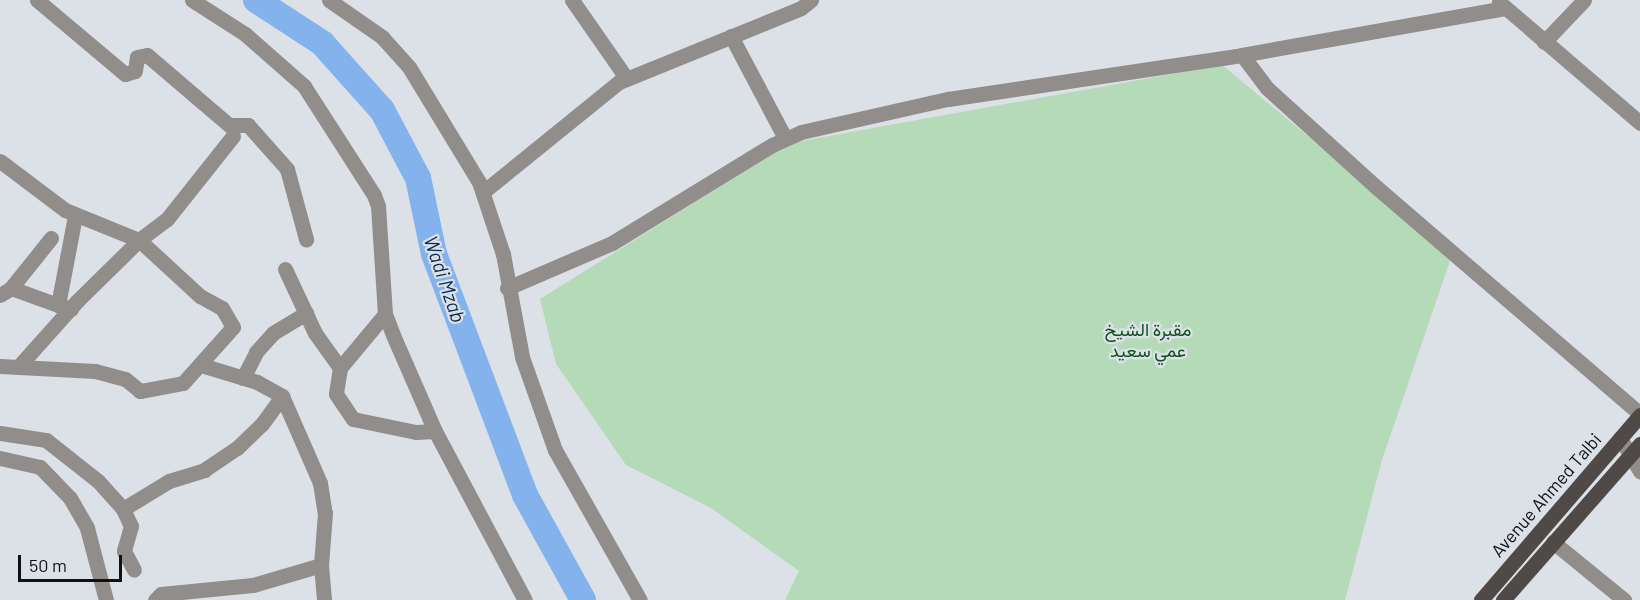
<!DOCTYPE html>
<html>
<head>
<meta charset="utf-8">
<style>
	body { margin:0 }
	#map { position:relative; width:1640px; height:600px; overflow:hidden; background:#dce1e7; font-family:Barlow,Vazirmatn,sans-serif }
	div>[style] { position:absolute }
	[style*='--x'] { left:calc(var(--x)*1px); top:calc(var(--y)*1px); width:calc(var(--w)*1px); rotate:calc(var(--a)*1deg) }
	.green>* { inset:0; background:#b5dab8 }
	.river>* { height:26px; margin:-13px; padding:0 13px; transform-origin:13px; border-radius:13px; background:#84b2ed }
	.minor>* { height:15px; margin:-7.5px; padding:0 7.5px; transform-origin:7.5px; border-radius:7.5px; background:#908d8b }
	.major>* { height:15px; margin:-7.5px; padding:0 7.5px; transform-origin:7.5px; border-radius:7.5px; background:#4f4947 }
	span { translate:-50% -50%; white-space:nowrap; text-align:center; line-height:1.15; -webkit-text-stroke:4.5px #dce1e7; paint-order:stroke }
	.park-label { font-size:18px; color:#0f511f }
	.street-label { font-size:18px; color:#0f1113 }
	.water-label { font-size:20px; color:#0b2b50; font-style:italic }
	.scale { position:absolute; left:18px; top:555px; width:104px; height:27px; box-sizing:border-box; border:3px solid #0f1113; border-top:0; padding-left:8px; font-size:18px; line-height:21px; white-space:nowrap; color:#0f1113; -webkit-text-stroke:4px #dce1e7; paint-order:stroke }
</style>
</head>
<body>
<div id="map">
	<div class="green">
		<div style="clip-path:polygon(1222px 65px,1452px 255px,1382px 460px,1345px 600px,785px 600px,799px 571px,711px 508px,626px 465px,556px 364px,540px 299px,790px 143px)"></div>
	</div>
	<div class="river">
		<div style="--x:256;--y:0;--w:79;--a:33.1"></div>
		<div style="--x:322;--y:43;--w:90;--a:48.2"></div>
		<div style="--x:382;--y:110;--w:77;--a:62.1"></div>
		<div style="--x:418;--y:178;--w:78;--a:78.1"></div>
		<div style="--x:434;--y:254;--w:258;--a:69.3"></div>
		<div style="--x:525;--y:495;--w:120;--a:61.1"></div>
	</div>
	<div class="minor">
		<div style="--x:37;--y:0;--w:115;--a:40.1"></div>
		<div style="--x:125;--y:74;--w:10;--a:-17"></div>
		<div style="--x:135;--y:71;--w:14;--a:-82"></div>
		<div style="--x:137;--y:57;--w:10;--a:-11"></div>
		<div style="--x:147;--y:55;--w:108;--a:40.5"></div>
		<div style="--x:229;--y:125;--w:19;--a:0"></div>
		<div style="--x:248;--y:125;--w:59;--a:48.4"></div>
		<div style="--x:287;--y:169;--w:73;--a:74.8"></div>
		<div style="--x:192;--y:0;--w:63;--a:32.7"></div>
		<div style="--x:245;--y:34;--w:79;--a:41.4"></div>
		<div style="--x:304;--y:86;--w:130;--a:57.3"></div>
		<div style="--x:374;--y:195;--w:12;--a:70"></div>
		<div style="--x:378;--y:206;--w:108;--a:86.3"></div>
		<div style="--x:385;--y:314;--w:22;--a:69"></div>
		<div style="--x:393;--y:335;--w:105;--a:66.4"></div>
		<div style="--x:435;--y:431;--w:191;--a:62"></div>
		<div style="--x:329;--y:0;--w:65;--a:34.9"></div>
		<div style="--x:382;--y:37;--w:40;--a:48"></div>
		<div style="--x:409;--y:67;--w:135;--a:58.7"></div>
		<div style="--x:479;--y:182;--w:76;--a:71.6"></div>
		<div style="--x:503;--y:254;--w:105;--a:79.5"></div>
		<div style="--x:522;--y:357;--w:99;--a:70.5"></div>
		<div style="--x:555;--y:450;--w:172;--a:60.5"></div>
		<div style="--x:572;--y:0;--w:96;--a:55.2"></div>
		<div style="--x:1499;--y:2;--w:186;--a:40.6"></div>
		<div style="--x:1505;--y:8;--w:267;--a:169.9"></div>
		<div style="--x:1242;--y:55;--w:41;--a:52.9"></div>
		<div style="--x:1267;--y:88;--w:146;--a:42.2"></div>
		<div style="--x:1375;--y:186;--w:350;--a:40.7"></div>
		<div style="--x:731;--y:36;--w:115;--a:62.1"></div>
		<div style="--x:1544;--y:42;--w:58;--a:-46.4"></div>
		<div style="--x:0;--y:161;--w:81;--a:37"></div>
		<div style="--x:65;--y:210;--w:80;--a:22.1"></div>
		<div style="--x:139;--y:240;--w:83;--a:42.6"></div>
		<div style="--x:200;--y:296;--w:25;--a:29"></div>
		<div style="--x:222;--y:308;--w:22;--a:60"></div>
		<div style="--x:233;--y:327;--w:75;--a:131.8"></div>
		<div style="--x:183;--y:383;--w:44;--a:169.5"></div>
		<div style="--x:140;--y:391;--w:19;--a:-141"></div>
		<div style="--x:125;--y:379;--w:31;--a:-165"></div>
		<div style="--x:95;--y:371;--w:95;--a:-177"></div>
		<div style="--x:483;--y:192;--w:175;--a:-39"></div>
		<div style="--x:619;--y:82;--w:196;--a:-22.1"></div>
		<div style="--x:801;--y:8;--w:13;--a:-39"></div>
		<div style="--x:285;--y:269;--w:71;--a:64.9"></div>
		<div style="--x:315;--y:333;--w:43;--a:54.5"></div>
		<div style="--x:340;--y:368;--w:26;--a:99"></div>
		<div style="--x:336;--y:394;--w:30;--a:56"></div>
		<div style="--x:353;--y:419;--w:64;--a:11.7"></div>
		<div style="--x:416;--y:432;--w:19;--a:-3"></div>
		<div style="--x:11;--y:288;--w:64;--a:-51.3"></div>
		<div style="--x:507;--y:288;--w:114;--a:-23.2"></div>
		<div style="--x:612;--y:243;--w:188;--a:-31.5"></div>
		<div style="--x:772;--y:145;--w:32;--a:-24"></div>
		<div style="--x:801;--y:132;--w:151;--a:-12.7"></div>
		<div style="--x:948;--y:99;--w:297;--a:-8.5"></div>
		<div style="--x:0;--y:295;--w:13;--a:-32"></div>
		<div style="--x:11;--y:288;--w:50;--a:19.9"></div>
		<div style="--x:71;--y:309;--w:14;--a:-163"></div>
		<div style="--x:58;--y:305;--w:91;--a:-79.2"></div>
		<div style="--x:201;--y:365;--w:59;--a:16.9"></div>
		<div style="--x:257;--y:382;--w:29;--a:29"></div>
		<div style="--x:282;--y:396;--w:95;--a:66.4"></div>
		<div style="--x:320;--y:483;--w:30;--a:81"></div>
		<div style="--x:325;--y:513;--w:52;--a:94.4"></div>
		<div style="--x:321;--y:565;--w:35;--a:85"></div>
		<div style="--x:18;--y:367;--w:89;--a:-48.2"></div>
		<div style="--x:77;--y:301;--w:87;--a:-44.5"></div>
		<div style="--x:139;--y:240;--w:35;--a:-37"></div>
		<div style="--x:167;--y:219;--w:106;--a:-51.5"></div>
		<div style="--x:340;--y:368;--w:70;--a:-50.2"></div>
		<div style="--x:243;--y:378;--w:29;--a:-63"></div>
		<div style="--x:256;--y:352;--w:25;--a:-48"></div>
		<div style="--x:273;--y:333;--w:39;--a:-31"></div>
		<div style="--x:0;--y:433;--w:47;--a:8.7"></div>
		<div style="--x:46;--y:440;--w:66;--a:38.3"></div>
		<div style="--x:98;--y:481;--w:38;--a:48"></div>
		<div style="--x:123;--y:509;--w:19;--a:65"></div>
		<div style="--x:131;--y:526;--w:26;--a:106"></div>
		<div style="--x:124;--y:551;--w:21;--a:62"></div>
		<div style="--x:1620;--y:438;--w:39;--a:59"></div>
		<div style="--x:0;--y:458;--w:41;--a:12.7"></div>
		<div style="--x:40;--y:467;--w:43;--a:45.9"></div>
		<div style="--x:70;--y:498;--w:34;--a:60"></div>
		<div style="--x:87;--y:528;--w:74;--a:75.2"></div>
		<div style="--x:123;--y:509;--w:54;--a:-31.3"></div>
		<div style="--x:169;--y:481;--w:37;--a:-17"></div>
		<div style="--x:204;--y:470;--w:40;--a:-34"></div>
		<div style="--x:237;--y:448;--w:35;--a:-44"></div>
		<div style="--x:262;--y:424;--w:34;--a:-54"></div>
		<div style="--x:1553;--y:542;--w:92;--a:39.2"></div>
		<div style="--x:155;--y:600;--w:8;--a:-45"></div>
		<div style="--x:161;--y:594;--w:92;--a:-5.6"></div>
		<div style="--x:253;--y:585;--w:71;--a:-16.4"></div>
	</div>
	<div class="major">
		<div style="--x:1481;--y:600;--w:244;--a:-49.3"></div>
		<div style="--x:1503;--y:600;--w:208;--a:-48.7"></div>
	</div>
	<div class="park-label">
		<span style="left:1148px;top:340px">مقبرة الشيخ<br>عمي سعيد</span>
	</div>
	<div class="street-label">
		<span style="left:1546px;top:495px;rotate:-49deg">Avenue Ahmed Talbi</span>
	</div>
	<div class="water-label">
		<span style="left:445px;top:279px;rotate:71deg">Wadi Mzab</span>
	</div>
	<div class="scale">50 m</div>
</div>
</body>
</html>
